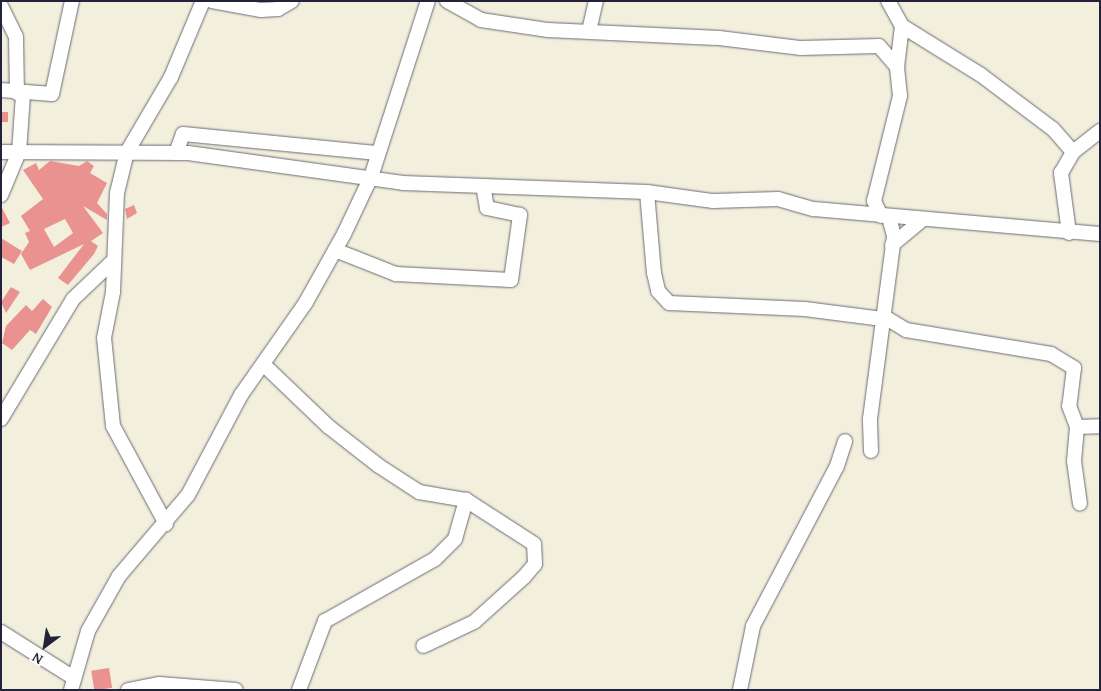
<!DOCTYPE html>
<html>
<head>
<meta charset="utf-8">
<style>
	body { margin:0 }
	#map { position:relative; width:1101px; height:691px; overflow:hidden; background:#f3efdd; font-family:"Gentium Book Plus",serif }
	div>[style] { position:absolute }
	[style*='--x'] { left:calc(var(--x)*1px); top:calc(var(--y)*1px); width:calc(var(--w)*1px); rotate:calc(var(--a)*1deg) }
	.building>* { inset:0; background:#ea9290; transform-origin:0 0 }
	.roads { filter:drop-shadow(0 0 1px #6b6a74) drop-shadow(0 0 1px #6b6a74) }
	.minor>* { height:14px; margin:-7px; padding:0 7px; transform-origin:7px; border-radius:7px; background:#fff }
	span { translate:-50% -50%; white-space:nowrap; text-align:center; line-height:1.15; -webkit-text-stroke:4px #fdfcf7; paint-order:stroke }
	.frame { position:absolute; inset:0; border:2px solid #22223b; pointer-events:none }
	.north { position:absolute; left:20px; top:621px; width:50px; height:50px; -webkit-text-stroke:4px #fdfcf7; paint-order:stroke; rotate:211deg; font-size:14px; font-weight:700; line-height:20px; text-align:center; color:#22223b }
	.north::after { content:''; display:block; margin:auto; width:18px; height:22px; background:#22223b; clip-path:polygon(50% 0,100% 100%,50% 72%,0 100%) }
</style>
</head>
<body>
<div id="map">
	<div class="building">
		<div style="left:1px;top:112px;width:7px;height:10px"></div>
		<div style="clip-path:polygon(evenodd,50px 161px,79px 166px,87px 161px,94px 166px,90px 173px,107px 183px,97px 203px,107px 214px,107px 220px,83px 206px,103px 233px,91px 241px,98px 246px,94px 254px,68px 285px,58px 278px,84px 244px,30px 270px,21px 254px,29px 242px,25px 233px,30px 231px,21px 216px,43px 199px,23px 170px,36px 163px,39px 170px,50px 161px,65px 219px,73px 233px,54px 247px,44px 229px,65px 219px)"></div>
		<div style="clip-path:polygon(134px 205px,137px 213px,127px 219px,125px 209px)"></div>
		<div style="clip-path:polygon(1px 206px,10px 223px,1px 227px)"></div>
		<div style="clip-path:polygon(1px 238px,22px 251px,14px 264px,1px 257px)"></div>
		<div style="clip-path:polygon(11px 287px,20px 292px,6px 313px,1px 302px)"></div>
		<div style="clip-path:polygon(43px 299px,52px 307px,36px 334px,30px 330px,12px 350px,2px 343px,6px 326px,26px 305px,32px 311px)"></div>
		<div style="left:109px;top:668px;width:20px;height:18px;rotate:81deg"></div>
	</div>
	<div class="roads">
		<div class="minor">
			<div style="--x:212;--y:1;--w:50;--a:10.4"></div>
			<div style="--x:261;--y:10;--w:17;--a:-3"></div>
			<div style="--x:278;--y:9;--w:16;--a:-30"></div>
			<div style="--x:447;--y:1;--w:39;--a:29"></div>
			<div style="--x:481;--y:20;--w:68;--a:8.5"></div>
			<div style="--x:548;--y:30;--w:171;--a:2.7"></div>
			<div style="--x:719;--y:38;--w:83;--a:7"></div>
			<div style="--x:801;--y:48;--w:78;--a:-1.5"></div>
			<div style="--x:879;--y:46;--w:28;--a:49"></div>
			<div style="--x:1;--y:6;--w:34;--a:64"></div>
			<div style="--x:16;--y:37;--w:56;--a:89"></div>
			<div style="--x:902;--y:26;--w:93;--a:31.8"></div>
			<div style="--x:981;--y:75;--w:90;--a:36.9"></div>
			<div style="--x:1053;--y:129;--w:30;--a:49"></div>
			<div style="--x:589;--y:31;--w:31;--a:-77"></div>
			<div style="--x:1;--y:90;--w:51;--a:4.5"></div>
			<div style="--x:52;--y:94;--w:95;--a:-77.9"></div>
			<div style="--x:1;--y:152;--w:187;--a:0.3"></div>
			<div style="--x:188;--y:153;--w:217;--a:7.9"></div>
			<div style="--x:403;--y:183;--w:244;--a:2.1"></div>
			<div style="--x:647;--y:192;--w:67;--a:7.8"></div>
			<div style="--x:713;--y:201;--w:65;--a:-1.8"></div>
			<div style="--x:778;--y:199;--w:37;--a:16"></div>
			<div style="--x:814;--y:209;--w:287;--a:5"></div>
			<div style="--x:176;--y:153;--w:20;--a:-70"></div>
			<div style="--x:183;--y:134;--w:196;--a:5.6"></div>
			<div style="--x:647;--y:192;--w:81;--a:85.1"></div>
			<div style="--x:654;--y:273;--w:18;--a:77"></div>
			<div style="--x:658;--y:291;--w:16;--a:47"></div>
			<div style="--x:669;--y:303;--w:136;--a:2.5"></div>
			<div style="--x:805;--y:309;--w:78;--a:7.4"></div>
			<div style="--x:1;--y:195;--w:47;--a:-67.3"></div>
			<div style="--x:19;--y:152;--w:57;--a:-86"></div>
			<div style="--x:881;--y:216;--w:17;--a:-115"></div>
			<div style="--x:874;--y:201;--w:108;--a:-76.1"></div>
			<div style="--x:900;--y:96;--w:29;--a:-96"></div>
			<div style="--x:897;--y:67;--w:41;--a:-83"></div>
			<div style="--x:902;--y:26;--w:29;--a:-119"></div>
			<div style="--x:1069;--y:233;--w:61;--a:-97.6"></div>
			<div style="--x:1061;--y:173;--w:24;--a:-60"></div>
			<div style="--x:1073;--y:152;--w:34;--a:-38"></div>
			<div style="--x:892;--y:245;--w:40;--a:-40"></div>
			<div style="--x:335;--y:250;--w:66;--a:21.5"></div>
			<div style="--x:396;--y:274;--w:115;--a:3"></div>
			<div style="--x:511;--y:280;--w:66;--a:-82.1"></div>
			<div style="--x:520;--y:215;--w:34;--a:-168"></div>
			<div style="--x:487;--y:208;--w:22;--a:-100"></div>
			<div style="--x:883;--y:316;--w:27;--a:31"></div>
			<div style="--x:906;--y:330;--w:147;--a:9.4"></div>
			<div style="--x:1051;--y:354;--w:27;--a:31"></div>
			<div style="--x:1074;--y:368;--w:38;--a:97"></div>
			<div style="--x:1069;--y:406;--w:22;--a:69"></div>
			<div style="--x:1077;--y:427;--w:34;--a:95"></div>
			<div style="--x:1074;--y:461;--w:43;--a:82.1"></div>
			<div style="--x:263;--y:364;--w:91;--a:43.7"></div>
			<div style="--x:329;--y:427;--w:63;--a:38"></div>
			<div style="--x:379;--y:466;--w:48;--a:33"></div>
			<div style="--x:419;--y:492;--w:48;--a:9.7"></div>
			<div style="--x:466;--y:500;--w:81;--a:32.9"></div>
			<div style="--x:534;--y:544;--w:20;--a:87"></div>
			<div style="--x:535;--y:564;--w:17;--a:130"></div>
			<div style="--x:524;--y:577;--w:67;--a:138"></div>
			<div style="--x:474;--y:622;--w:56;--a:154.8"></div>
			<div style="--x:1;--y:419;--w:140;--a:-59"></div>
			<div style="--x:73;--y:299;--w:54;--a:-43.5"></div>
			<div style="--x:1077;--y:427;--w:23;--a:-2"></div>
			<div style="--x:871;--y:451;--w:32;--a:-92"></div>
			<div style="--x:870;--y:419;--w:185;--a:-82.5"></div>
			<div style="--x:894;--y:236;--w:20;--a:-105"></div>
			<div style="--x:166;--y:524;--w:111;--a:-118.4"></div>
			<div style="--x:113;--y:426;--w:88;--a:-95.8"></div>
			<div style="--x:104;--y:338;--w:47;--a:-78.9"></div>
			<div style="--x:113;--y:292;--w:99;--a:-87.7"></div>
			<div style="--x:117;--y:193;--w:42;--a:-76.3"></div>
			<div style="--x:127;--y:152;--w:87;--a:-59.6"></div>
			<div style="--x:171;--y:77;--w:82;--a:-67.2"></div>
			<div style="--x:1;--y:632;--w:86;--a:32.2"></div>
			<div style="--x:71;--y:690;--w:61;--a:-73.9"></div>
			<div style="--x:88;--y:631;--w:63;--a:-60.6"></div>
			<div style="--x:119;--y:576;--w:106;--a:-49.6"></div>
			<div style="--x:188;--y:495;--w:113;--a:-62.1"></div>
			<div style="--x:241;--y:395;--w:113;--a:-55"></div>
			<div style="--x:306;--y:302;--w:78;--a:-60.8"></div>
			<div style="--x:344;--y:234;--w:63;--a:-64.7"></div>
			<div style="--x:371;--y:177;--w:185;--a:-72.1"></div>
			<div style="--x:128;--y:690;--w:32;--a:-11"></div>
			<div style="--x:159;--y:684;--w:77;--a:4.5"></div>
			<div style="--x:299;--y:690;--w:74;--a:-69.4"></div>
			<div style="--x:325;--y:621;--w:126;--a:-29.4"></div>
			<div style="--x:435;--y:559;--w:28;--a:-45"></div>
			<div style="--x:455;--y:539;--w:41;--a:-74.2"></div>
			<div style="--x:740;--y:690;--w:65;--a:-78.5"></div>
			<div style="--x:753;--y:626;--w:181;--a:-62.3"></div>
			<div style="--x:837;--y:466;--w:26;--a:-72"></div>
		</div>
	</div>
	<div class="frame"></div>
	<div class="north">N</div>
</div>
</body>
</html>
